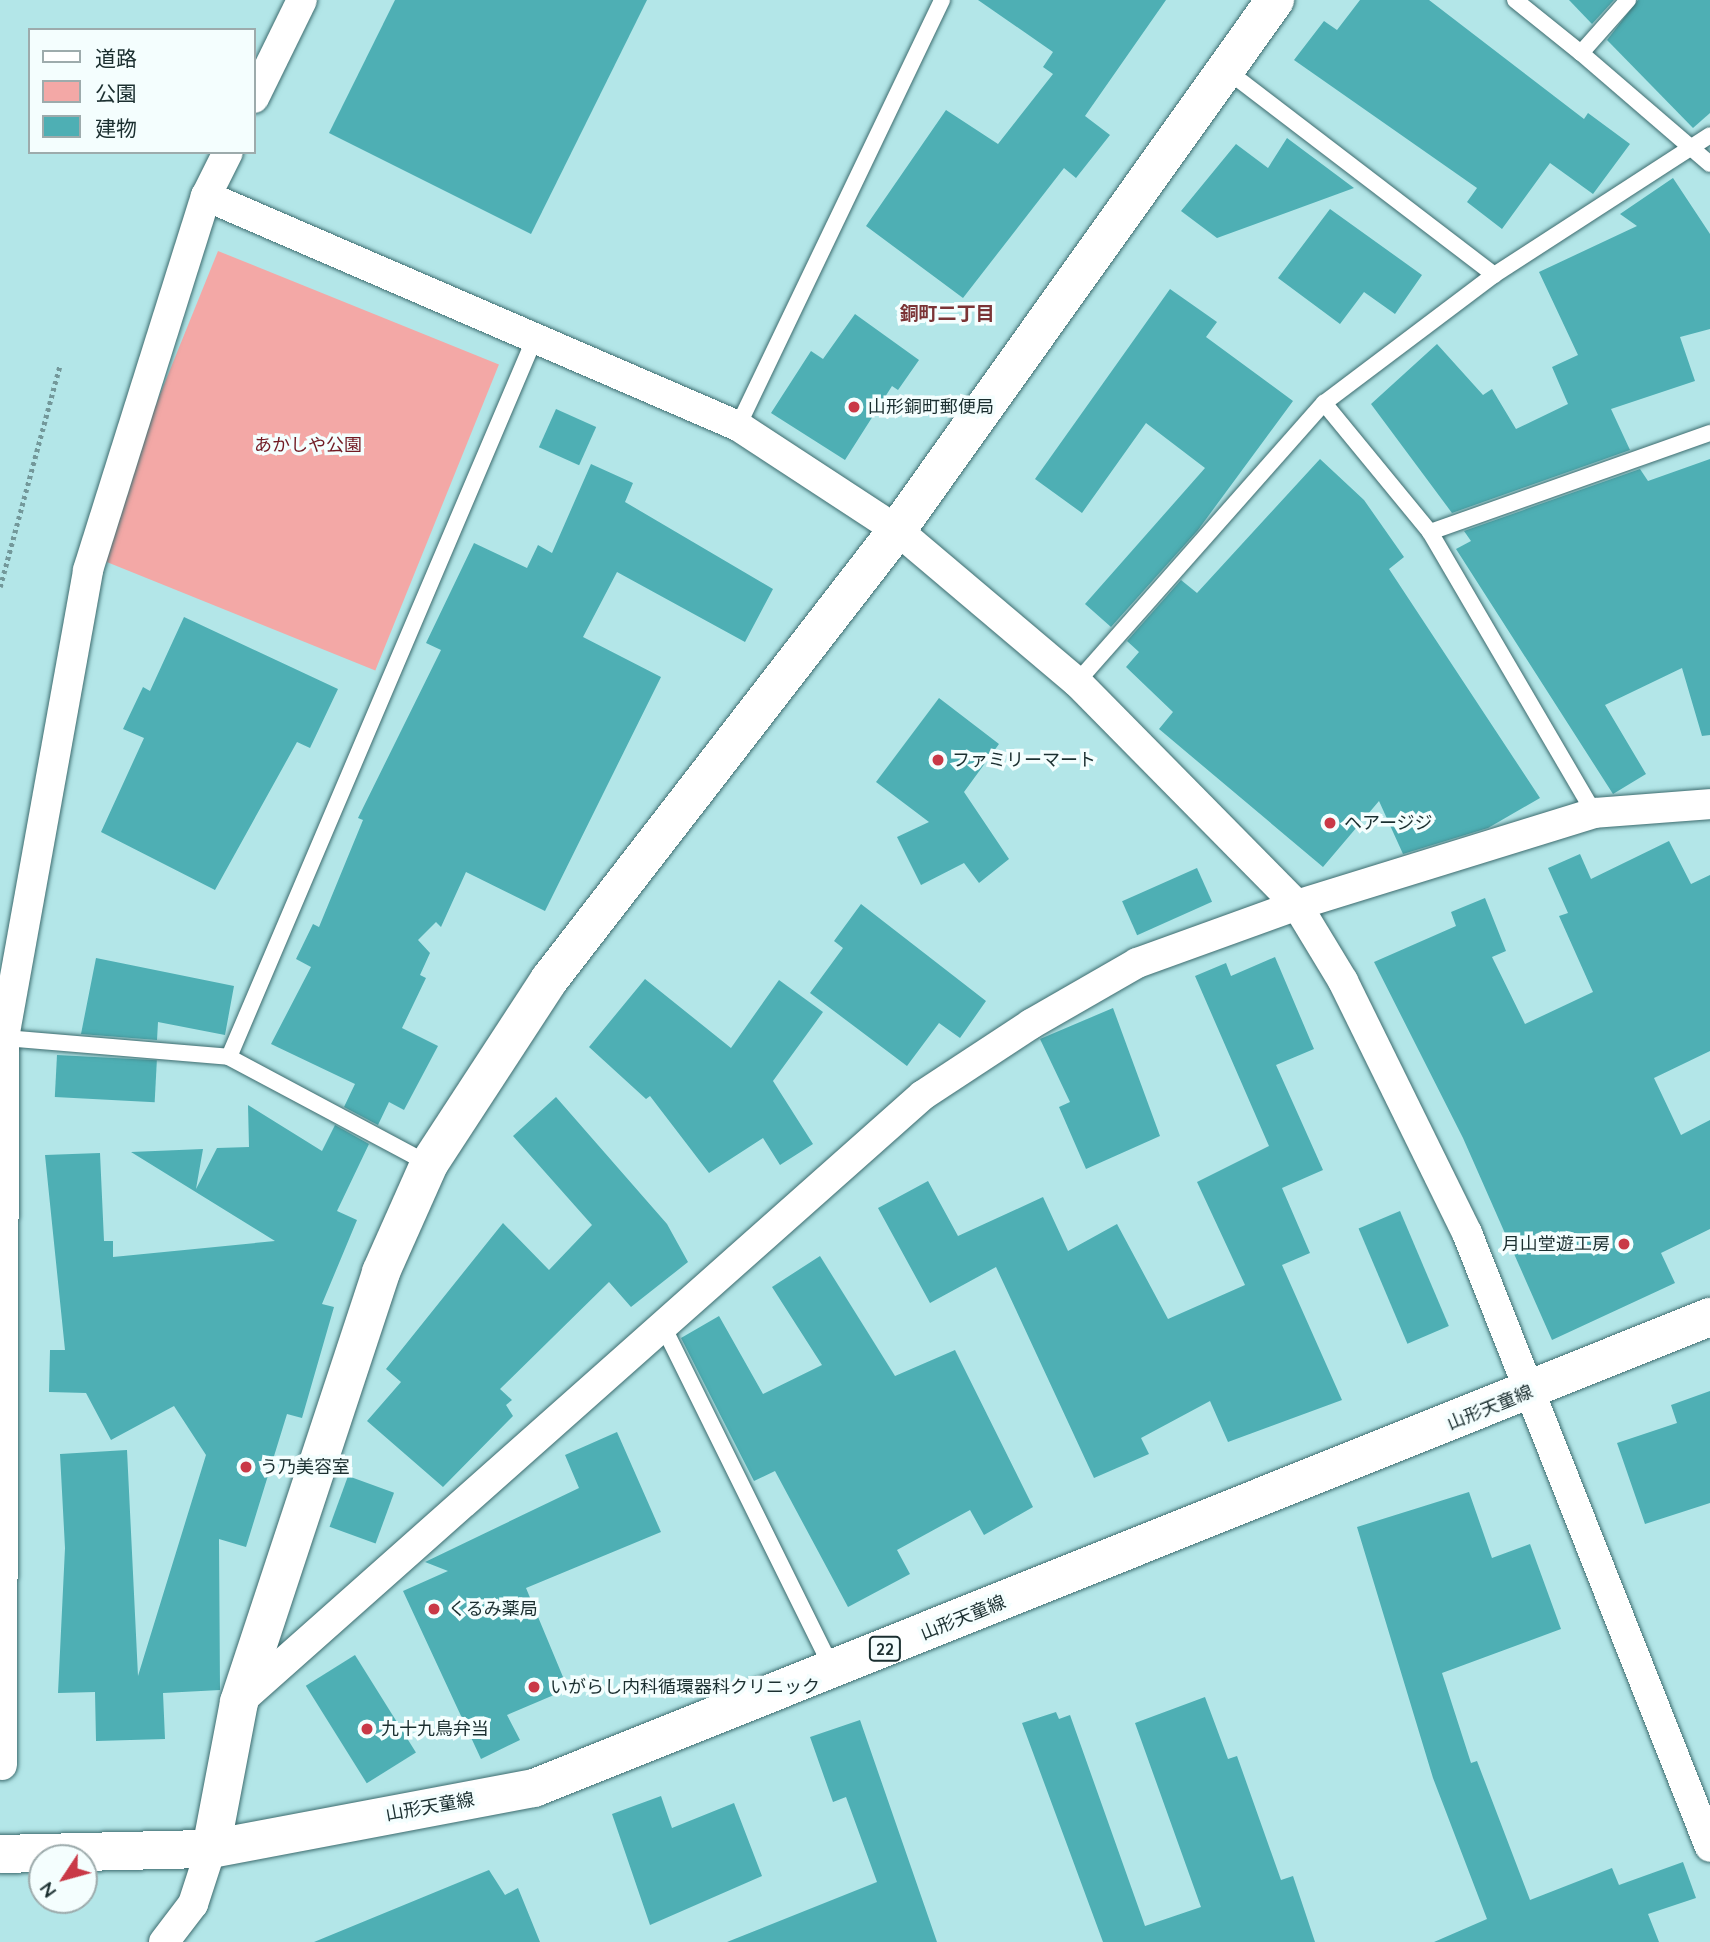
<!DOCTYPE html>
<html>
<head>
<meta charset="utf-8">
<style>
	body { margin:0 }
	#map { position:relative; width:1710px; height:1942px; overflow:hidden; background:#b3e6e8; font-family:Quicksand,"Noto Sans JP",sans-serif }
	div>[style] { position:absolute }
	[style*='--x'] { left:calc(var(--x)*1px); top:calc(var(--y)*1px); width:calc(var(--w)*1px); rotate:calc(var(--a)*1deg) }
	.green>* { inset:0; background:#f3a8a6; transform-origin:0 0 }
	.building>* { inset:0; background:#4eafb4; transform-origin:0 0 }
	.path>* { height:4.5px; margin-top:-2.25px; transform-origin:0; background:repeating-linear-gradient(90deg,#73989a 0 3.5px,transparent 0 7px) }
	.roads { filter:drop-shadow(0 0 2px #3d6c6f) drop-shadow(0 0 2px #3d6c6f) }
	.lane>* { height:16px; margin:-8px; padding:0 8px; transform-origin:8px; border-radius:8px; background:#fff }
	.street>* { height:30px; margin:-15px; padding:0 15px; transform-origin:15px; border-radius:15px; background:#fff }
	.secondary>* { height:38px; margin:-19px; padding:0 19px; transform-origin:19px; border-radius:19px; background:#fff }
	.primary>* { height:38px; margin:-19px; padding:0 19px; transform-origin:19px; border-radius:19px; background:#fff }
	.dots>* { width:19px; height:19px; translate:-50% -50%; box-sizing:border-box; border:4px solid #f4fefe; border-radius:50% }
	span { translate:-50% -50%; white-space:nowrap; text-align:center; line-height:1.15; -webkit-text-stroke:7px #f4fefe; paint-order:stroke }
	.shield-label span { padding:2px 5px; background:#f4fefe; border:2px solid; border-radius:5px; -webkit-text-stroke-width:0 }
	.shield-label { font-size:16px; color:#1b2f30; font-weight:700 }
	.poi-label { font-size:18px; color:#1b2f30 }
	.left { translate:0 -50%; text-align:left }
	.right { translate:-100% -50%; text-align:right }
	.park-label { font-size:18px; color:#711a23 }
	.street-label { font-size:18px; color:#1b2f30 }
	.neighbourhood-label { font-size:19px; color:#7b3436; font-weight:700 }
	.legend { position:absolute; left:28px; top:28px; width:228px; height:126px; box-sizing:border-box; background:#f4fefe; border:2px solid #9dabac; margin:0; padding:9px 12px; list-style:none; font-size:21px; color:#1b2f30 }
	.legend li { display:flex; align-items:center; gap:14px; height:35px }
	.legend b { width:35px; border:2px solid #9dabac }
	.north { position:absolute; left:28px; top:1844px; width:70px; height:70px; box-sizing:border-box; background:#f4fefe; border:2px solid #9dabac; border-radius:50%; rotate:234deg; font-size:19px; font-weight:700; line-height:28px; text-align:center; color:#1b2f30 }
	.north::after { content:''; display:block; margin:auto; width:24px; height:32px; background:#c93947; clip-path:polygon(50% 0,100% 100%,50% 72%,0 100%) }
</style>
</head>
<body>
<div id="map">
	<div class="green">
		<div style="left:218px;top:251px;width:303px;height:330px;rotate:22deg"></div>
	</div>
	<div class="building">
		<div style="clip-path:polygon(395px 0,647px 0,531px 234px,329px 133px)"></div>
		<div style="clip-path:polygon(978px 0,1166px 0,1085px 116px,1110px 135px,1076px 178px,1064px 168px,963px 298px,866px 226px,946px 110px,998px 144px,1053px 74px,1043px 67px,1053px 52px)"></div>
		<div style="clip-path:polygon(1360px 0,1429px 0,1584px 119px,1588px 113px,1630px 144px,1593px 194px,1550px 163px,1502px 229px,1467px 202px,1477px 188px,1294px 60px,1324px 21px,1337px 30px)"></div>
		<div style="clip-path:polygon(1569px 0,1614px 0,1592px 24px)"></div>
		<div style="clip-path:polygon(1638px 0,1710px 0,1710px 113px,1693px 128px,1607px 40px)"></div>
		<div style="clip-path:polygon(1287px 138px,1354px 188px,1217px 238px,1181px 211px,1236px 144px,1268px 168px)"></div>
		<div style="clip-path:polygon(1673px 178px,1710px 234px,1710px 329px,1680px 337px,1695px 381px,1611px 409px,1630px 450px,1452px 513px,1371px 404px,1437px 344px,1483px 395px,1492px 389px,1516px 429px,1568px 404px,1552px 367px,1578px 355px,1539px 272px,1637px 226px,1620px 214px)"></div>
		<div style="clip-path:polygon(1330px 209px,1422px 275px,1395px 314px,1364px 292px,1340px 324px,1278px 278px)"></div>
		<div style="clip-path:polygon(1170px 289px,1217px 322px,1206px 337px,1293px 401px,1198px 530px,1111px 627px,1085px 604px,1205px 468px,1146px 423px,1082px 513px,1035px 479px)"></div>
		<div style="clip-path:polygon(855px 314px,919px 360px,898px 390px,892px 386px,845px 460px,771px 413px,811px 351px,823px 359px)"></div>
		<div style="left:556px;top:409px;width:44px;height:42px;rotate:24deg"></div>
		<div style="clip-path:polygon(1320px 459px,1364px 500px,1404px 557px,1389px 569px,1540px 798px,1488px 828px,1403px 854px,1379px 801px,1323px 867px,1159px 729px,1173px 712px,1126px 667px,1139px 652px,1127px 641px,1181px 580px,1197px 593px)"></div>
		<div style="clip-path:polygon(1710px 459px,1710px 735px,1702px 736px,1682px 668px,1605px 705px,1646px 774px,1613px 794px,1456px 549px,1471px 541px,1464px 531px,1640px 469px,1648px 481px)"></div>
		<div style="clip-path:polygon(591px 464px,633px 483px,625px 502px,773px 589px,745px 642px,617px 572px,583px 637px,661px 677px,545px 911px,466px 872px,441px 927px,436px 922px,418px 940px,430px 953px,420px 975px,426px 978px,402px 1028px,438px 1046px,404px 1110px,389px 1102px,378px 1125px,344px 1107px,355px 1084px,271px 1044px,311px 967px,296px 959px,313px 924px,319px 927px,363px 820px,358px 818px,441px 650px,426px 643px,474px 543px,527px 568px,538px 545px,552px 553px)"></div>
		<div style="clip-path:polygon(184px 617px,338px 689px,310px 748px,297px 742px,215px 890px,101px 832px,144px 738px,123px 729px,143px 687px,150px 691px)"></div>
		<div style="clip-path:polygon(939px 698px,999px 744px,964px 792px,1009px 859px,979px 883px,964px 863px,921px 885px,897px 837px,929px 822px,876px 782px)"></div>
		<div style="clip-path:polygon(1669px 841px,1691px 884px,1710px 875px,1710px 1051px,1654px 1078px,1681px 1135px,1710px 1120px,1710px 1229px,1661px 1253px,1675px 1283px,1552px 1340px,1463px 1138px,1374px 962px,1456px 926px,1451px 912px,1485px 898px,1506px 951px,1492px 957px,1525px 1024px,1593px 992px,1559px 916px,1568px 913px,1548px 868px,1580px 854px,1591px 879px)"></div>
		<div style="left:1197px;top:868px;width:37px;height:82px;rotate:66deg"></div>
		<div style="clip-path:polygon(861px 904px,986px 1001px,960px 1038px,939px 1023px,907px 1066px,810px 993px,843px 948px,834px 941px)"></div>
		<div style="clip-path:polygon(1275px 957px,1314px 1049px,1276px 1065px,1323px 1170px,1282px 1188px,1310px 1253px,1282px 1265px,1342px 1400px,1228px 1442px,1210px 1401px,1141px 1438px,1149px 1454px,1094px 1478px,996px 1267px,930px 1303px,878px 1208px,928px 1181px,958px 1236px,1043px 1197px,1068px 1251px,1117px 1224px,1168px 1319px,1245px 1285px,1197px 1182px,1269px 1146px,1195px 976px,1226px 963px,1231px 976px)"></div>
		<div style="clip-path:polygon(96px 958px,234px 986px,225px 1035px,158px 1022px,157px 1040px,81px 1034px)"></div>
		<div style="clip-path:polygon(645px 979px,731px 1048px,779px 980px,823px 1012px,773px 1081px,813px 1144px,780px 1165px,763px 1138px,709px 1173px,650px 1096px,646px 1099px,589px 1047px)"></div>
		<div style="clip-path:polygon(1113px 1008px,1160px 1136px,1086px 1169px,1059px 1107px,1070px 1102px,1040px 1039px)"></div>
		<div style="left:57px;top:1055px;width:100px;height:42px;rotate:3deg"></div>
		<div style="clip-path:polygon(556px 1097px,667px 1224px,688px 1262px,631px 1307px,609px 1282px,500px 1389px,512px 1400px,506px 1405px,513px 1416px,443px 1487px,367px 1421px,401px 1382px,386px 1369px,503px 1223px,549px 1270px,592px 1225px,513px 1136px)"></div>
		<div style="clip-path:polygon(248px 1105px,322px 1151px,335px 1125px,369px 1144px,337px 1211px,357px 1220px,322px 1304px,334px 1307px,302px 1418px,287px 1414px,246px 1547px,219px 1539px,220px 1690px,163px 1693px,165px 1739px,96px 1741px,95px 1692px,58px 1693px,65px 1548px,60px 1454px,127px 1450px,138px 1676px,206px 1455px,174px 1406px,111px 1440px,86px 1393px,49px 1392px,50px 1350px,65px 1350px,45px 1155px,100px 1153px,104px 1241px,113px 1241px,113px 1257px,275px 1241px,131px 1152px,203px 1149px,196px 1189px,217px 1148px,249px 1147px)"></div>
		<div style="left:1400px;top:1211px;width:125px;height:45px;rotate:67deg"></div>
		<div style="clip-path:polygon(820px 1256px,895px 1376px,955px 1350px,1033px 1507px,984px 1535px,970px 1510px,897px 1550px,910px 1574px,848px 1607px,775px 1471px,754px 1481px,681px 1338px,719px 1316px,763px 1394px,822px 1365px,772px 1287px)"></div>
		<div style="clip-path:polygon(1710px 1391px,1710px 1503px,1645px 1524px,1617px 1443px,1677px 1423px,1671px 1405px)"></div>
		<div style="clip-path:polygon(617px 1432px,661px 1532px,526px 1588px,568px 1689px,507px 1715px,520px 1740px,481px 1759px,403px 1591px,448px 1571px,425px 1562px,579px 1488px,565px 1455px)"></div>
		<div style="left:348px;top:1476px;width:49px;height:54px;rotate:20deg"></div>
		<div style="clip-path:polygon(1469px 1492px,1492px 1558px,1530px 1544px,1561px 1629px,1442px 1673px,1471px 1763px,1477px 1761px,1530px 1900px,1612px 1868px,1619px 1885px,1683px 1862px,1696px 1898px,1648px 1914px,1659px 1942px,1434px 1942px,1487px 1919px,1433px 1778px,1357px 1527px)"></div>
		<div style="left:355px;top:1655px;width:115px;height:58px;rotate:58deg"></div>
		<div style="clip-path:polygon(1205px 1697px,1228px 1759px,1237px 1756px,1281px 1880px,1293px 1876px,1315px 1942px,1103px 1942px,1022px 1723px,1056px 1712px,1059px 1719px,1070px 1715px,1145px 1926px,1201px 1907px,1135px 1723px)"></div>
		<div style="clip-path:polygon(860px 1720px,937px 1942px,727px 1942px,877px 1882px,846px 1797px,833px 1802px,810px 1737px)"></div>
		<div style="clip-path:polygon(661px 1796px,672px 1828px,734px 1803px,762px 1876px,650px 1925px,612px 1814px)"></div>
		<div style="clip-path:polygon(489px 1870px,505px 1895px,518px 1888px,540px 1942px,314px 1942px)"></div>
	</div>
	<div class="path">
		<div style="--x:0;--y:587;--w:230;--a:-74.9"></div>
	</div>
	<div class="roads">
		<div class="lane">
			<div style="--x:1515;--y:0;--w:85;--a:38.8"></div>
			<div style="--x:1628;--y:0;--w:71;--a:131.6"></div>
			<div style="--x:1581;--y:53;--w:170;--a:40.7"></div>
			<div style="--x:1225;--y:69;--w:339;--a:37.4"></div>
			<div style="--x:1324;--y:403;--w:167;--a:50.6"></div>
			<div style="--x:1430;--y:532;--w:325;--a:59.7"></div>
			<div style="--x:738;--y:426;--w:472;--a:-64.4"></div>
			<div style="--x:1430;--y:532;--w:297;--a:-19.5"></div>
			<div style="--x:1077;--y:682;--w:373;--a:-48.5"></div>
			<div style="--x:1324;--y:403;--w:213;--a:-37"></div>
			<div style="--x:1494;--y:275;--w:257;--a:-32.9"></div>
			<div style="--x:4;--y:1038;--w:226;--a:4.8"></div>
			<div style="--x:429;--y:1164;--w:227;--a:-151.9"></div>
			<div style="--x:229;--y:1057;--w:779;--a:-66.96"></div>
			<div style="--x:661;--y:1322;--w:386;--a:63.7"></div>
		</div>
		<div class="street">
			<div style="--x:254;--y:98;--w:109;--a:-63.9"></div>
			<div style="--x:206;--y:196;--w:580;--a:23.38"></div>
			<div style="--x:738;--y:426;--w:190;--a:33.2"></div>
			<div style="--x:897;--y:530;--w:236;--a:40.2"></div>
			<div style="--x:1077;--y:682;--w:313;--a:45.4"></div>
			<div style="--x:1297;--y:905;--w:89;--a:58.8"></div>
			<div style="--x:1343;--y:981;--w:281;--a:63.8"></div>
			<div style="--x:1467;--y:1233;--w:660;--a:68.41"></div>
			<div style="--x:239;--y:1702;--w:914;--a:-41.59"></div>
			<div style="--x:923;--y:1095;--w:129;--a:-33.3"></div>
			<div style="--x:1031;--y:1024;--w:122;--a:-29.9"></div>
			<div style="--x:1137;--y:963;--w:170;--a:-19.9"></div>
			<div style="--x:1297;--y:905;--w:311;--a:-17.2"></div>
			<div style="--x:1594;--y:813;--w:116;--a:-4.4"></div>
			<div style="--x:2;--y:1765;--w:727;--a:-89.84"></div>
			<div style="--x:4;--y:1038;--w:475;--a:-79.8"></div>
			<div style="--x:88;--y:570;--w:392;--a:-72.5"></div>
			<div style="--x:206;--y:196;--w:49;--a:-63.4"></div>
			<div style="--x:164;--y:1942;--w:48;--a:-52.7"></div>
			<div style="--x:193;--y:1904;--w:58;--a:-71.9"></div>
		</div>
		<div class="secondary">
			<div style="--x:211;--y:1849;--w:150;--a:-79.2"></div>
			<div style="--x:239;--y:1702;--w:453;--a:-71.7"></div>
			<div style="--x:381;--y:1272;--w:118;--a:-66"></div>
			<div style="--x:429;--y:1164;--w:220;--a:-56.9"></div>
			<div style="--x:549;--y:980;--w:569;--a:-52.28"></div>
			<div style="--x:897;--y:530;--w:651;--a:-54.5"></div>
		</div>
		<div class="primary">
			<div style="--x:0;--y:1854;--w:211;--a:-1.4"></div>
			<div style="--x:211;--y:1849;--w:329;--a:-10.7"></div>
			<div style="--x:534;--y:1788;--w:1267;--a:-21.83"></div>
		</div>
	</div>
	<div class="dots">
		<div style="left:854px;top:407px;background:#c93947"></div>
		<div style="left:938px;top:760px;background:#c93947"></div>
		<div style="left:1330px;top:823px;background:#c93947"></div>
		<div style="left:1624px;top:1244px;background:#c93947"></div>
		<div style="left:246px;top:1467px;background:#c93947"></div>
		<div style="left:434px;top:1609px;background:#c93947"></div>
		<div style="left:534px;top:1687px;background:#c93947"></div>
		<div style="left:367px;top:1729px;background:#c93947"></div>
	</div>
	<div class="shield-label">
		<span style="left:885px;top:1649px">22</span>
	</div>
	<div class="poi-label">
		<span class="left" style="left:868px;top:407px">山形銅町郵便局</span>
		<span class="left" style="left:952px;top:760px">ファミリーマート</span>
		<span class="left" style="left:1344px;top:823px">ヘアージジ</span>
		<span class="right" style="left:1610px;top:1244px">月山堂遊工房</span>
		<span class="left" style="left:260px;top:1467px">う乃美容室</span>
		<span class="left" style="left:448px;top:1609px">くるみ薬局</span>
		<span class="left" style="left:550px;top:1687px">いがらし内科循環器科クリニック</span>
		<span class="left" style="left:381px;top:1729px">九十九鳥弁当</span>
	</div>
	<div class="park-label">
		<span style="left:308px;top:445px">あかしや公園</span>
	</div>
	<div class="street-label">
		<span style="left:1490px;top:1408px;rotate:-22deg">山形天童線</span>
		<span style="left:963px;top:1618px;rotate:-22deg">山形天童線</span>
		<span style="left:430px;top:1807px;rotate:-10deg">山形天童線</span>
	</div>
	<div class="neighbourhood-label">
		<span style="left:947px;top:314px">銅町二丁目</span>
	</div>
	<ul class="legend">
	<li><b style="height:9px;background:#fff"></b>道路</li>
	<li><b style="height:19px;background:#f3a8a6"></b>公園</li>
	<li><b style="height:19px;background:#4eafb4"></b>建物</li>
	</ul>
	<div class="north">N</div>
</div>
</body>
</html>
